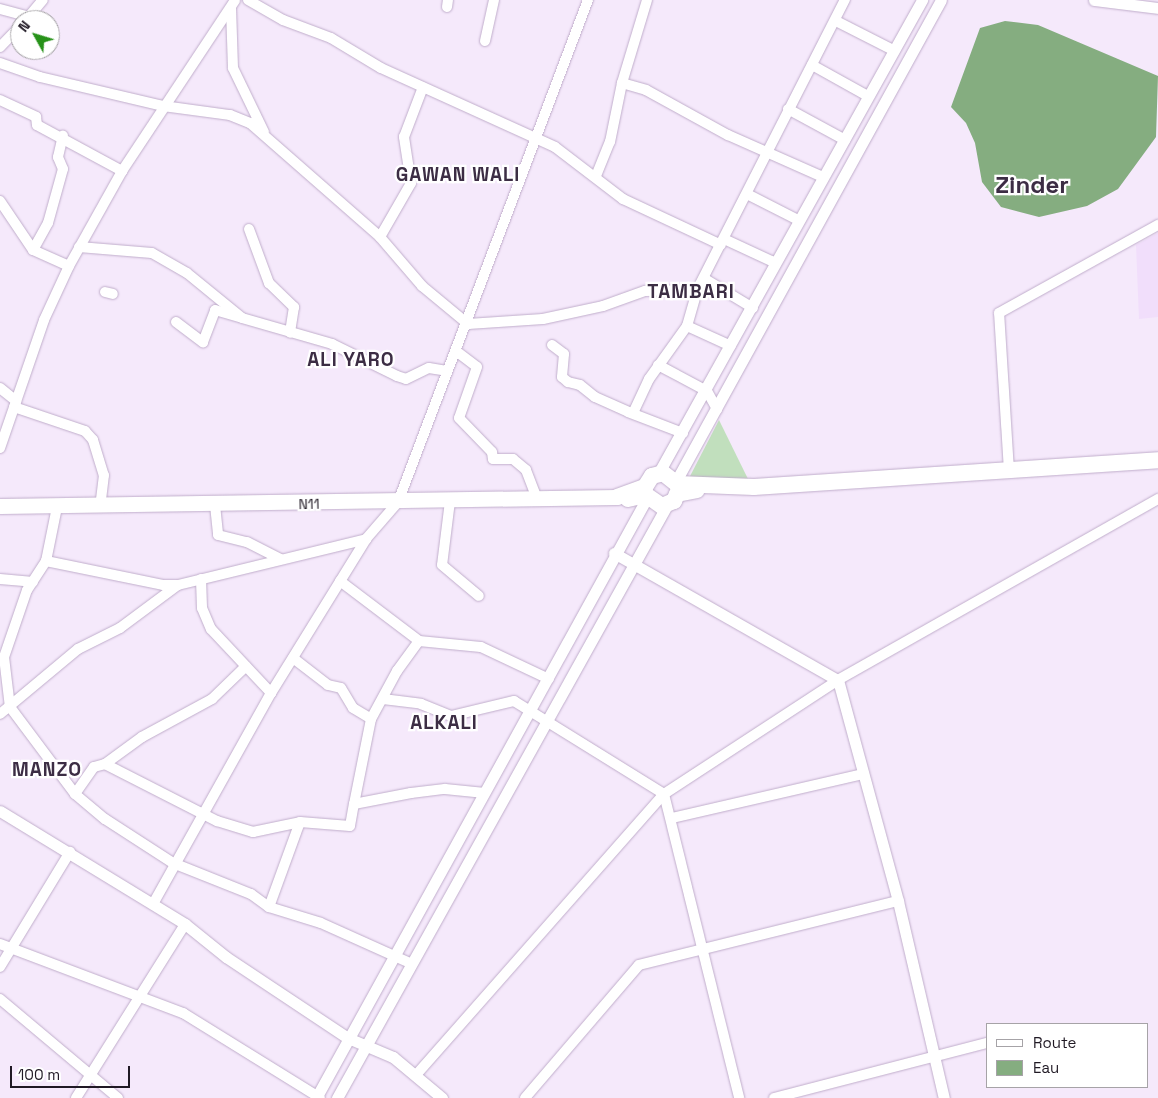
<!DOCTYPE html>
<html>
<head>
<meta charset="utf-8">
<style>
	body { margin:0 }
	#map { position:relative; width:1158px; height:1098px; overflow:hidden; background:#f5e9fb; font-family:"Space Grotesk",sans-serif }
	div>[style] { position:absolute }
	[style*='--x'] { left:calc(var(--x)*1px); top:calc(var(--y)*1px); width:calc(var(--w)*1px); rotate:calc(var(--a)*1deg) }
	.built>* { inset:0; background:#f1defb }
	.green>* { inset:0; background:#c1dfbd }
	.water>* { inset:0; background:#85ad80 }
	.roads { filter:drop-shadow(0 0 1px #c0adcb) drop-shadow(0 0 1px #c0adcb) }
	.minor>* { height:10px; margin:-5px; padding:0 5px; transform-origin:5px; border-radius:5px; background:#fff }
	.tertiary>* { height:11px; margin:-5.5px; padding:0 5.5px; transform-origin:5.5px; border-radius:5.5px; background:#fff }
	.primary>* { height:15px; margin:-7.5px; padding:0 7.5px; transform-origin:7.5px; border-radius:7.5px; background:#fff }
	.trunk>* { height:16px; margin:-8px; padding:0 8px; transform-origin:8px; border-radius:8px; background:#fff }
	span { translate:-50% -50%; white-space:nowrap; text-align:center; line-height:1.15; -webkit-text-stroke:4.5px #fff; paint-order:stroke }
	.street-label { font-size:14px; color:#201924 }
	.district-label { font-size:19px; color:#3c2d44; font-weight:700; letter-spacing:1px }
	.town-label { font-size:24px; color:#3c2d44; font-weight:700 }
	.legend { position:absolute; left:986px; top:1023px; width:162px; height:65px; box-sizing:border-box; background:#fff; border:1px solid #a6a3a7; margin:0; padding:6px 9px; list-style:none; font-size:15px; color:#201924 }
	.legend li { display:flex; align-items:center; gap:10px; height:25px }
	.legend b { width:25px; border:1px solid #a6a3a7 }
	.north { position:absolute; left:10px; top:10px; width:50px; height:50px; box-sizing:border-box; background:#fff; border:1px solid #a6a3a7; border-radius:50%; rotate:309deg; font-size:14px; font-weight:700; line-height:20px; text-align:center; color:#201924 }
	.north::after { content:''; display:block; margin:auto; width:18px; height:22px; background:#279219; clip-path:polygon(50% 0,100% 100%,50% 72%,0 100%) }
	.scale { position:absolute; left:10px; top:1066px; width:120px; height:22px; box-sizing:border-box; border:2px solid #201924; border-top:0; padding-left:6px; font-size:15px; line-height:18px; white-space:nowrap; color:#201924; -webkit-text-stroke:4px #fff; paint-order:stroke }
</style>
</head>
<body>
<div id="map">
	<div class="built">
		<div style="clip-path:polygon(1158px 233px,1158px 317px,1139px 319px,1136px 245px)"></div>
	</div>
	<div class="green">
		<div style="clip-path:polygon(719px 420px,749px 481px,687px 482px)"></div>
	</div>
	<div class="water">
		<div style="clip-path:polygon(1005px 21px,1038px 25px,1158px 76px,1156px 137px,1118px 189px,1087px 206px,1039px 217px,1001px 207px,982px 182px,975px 143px,966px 123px,951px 107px,980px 28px)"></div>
	</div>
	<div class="roads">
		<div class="minor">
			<div style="--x:248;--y:0;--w:40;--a:29.7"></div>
			<div style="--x:283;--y:20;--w:51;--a:20.6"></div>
			<div style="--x:331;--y:38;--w:58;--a:31"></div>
			<div style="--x:381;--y:68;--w:191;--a:24.4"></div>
			<div style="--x:555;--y:147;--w:86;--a:37.4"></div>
			<div style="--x:623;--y:199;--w:108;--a:25.1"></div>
			<div style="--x:447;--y:7;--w:7;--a:-82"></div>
			<div style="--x:231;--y:8;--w:60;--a:88.1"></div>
			<div style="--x:233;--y:68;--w:71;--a:64.2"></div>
			<div style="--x:0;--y:9;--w:30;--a:15"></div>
			<div style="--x:26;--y:20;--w:26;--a:-50"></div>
			<div style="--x:836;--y:21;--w:64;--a:27"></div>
			<div style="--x:485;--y:41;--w:42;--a:-77.6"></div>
			<div style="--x:0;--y:47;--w:29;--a:-46"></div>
			<div style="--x:0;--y:63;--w:42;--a:19.3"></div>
			<div style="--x:40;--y:77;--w:126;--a:13.3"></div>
			<div style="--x:163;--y:106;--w:68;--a:7.7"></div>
			<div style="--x:230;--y:115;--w:22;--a:22"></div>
			<div style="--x:250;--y:123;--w:173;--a:41.2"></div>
			<div style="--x:380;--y:237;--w:65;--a:49.4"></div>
			<div style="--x:422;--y:286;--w:60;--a:39.6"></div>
			<div style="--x:468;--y:324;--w:75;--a:-3.8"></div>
			<div style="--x:543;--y:319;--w:61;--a:-12.2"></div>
			<div style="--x:603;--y:306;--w:45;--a:-19.7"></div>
			<div style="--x:645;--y:291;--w:52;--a:-1.1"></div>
			<div style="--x:812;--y:65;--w:64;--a:29"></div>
			<div style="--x:622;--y:83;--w:25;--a:16"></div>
			<div style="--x:646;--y:90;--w:94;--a:28.8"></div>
			<div style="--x:728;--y:135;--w:104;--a:23.9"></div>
			<div style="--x:0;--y:100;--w:40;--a:25"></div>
			<div style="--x:36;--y:117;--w:8;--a:83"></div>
			<div style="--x:37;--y:125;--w:97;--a:28.4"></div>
			<div style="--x:788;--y:109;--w:65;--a:28.5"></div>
			<div style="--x:596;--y:176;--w:37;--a:-68"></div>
			<div style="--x:610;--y:142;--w:60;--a:-78.5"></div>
			<div style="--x:622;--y:83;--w:87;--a:-73.2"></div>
			<div style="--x:747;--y:194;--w:57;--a:27"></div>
			<div style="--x:0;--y:201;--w:59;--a:56"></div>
			<div style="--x:33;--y:250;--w:39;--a:24"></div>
			<div style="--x:249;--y:229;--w:58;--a:69.7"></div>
			<div style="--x:269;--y:283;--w:35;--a:44"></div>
			<div style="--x:294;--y:307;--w:26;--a:99"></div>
			<div style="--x:380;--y:237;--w:62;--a:-60.1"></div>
			<div style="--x:411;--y:183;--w:47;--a:-98.7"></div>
			<div style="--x:404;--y:137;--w:53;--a:-69.2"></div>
			<div style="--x:724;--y:239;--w:57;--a:24.8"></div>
			<div style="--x:79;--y:247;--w:73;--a:4.7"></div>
			<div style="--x:152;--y:253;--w:40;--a:29.7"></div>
			<div style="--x:187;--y:273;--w:71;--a:39.3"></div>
			<div style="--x:242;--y:318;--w:94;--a:16.1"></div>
			<div style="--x:332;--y:344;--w:72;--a:26.2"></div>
			<div style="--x:397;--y:376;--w:9;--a:18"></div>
			<div style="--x:406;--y:379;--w:25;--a:-26"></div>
			<div style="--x:429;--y:368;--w:18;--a:9"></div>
			<div style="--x:33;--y:250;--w:31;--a:-61"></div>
			<div style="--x:48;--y:223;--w:56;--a:-74.5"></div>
			<div style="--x:63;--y:169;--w:13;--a:-113"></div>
			<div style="--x:58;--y:157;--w:22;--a:-77"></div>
			<div style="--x:705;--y:279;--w:56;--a:31.1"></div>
			<div style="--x:105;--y:292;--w:8;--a:14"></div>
			<div style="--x:176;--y:322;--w:34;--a:37"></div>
			<div style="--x:203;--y:342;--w:34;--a:-69"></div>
			<div style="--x:215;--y:310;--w:25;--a:16"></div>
			<div style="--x:687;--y:326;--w:48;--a:24.4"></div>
			<div style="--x:552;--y:345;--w:15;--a:37"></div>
			<div style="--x:564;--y:354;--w:23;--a:95"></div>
			<div style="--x:562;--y:377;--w:8;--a:40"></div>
			<div style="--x:568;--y:382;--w:12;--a:14"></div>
			<div style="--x:580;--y:385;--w:19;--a:39"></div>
			<div style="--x:595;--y:397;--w:36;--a:24"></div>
			<div style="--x:628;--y:412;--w:59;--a:20.9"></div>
			<div style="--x:456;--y:351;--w:26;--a:37"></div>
			<div style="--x:477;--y:367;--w:54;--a:109.4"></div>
			<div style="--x:459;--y:418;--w:47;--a:45.9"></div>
			<div style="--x:492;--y:452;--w:7;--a:82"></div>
			<div style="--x:493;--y:459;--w:20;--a:0"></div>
			<div style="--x:513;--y:459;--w:17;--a:40"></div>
			<div style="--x:526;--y:470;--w:30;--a:69"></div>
			<div style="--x:658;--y:365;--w:55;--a:28"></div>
			<div style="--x:707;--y:391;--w:21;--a:61"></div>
			<div style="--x:0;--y:388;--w:21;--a:39"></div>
			<div style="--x:14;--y:407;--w:75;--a:18.7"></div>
			<div style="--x:85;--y:431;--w:12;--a:48"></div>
			<div style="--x:93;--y:440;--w:37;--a:73"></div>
			<div style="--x:104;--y:475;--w:31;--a:97"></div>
			<div style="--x:634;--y:411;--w:35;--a:-65"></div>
			<div style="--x:649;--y:379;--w:65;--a:-54.4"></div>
			<div style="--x:687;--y:326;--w:37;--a:-74"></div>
			<div style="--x:697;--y:290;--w:326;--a:-63"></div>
			<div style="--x:0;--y:448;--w:135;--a:-71"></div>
			<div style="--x:44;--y:320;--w:60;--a:-65.2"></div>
			<div style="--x:69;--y:266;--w:109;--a:-60.8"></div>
			<div style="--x:122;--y:171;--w:205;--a:-56.5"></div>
			<div style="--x:1009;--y:471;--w:158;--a:-93.6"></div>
			<div style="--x:999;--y:313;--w:182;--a:-29"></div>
			<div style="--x:450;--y:501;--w:64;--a:97.1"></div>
			<div style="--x:442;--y:565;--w:48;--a:40"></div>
			<div style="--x:215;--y:505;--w:30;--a:84"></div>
			<div style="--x:218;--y:535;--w:30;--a:14"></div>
			<div style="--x:247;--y:542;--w:38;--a:27"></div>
			<div style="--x:57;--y:507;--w:55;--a:101.5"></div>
			<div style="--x:46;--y:561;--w:35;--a:123"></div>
			<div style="--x:27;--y:590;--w:71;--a:108.9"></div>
			<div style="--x:4;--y:657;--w:50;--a:83.2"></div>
			<div style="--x:10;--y:707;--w:109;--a:53.2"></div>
			<div style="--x:75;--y:794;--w:39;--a:40"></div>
			<div style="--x:105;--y:819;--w:81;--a:32.9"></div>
			<div style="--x:173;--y:863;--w:84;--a:21.7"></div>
			<div style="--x:251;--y:894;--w:22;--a:36"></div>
			<div style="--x:269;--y:907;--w:54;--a:17.1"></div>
			<div style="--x:321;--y:923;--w:98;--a:24.2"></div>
			<div style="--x:46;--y:561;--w:119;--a:11.6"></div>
			<div style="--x:163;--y:585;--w:15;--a:0"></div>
			<div style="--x:0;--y:579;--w:33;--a:5"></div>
			<div style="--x:201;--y:579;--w:29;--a:88"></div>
			<div style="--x:202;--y:608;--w:23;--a:67"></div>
			<div style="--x:211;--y:629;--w:88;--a:46.8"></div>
			<div style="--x:340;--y:581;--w:99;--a:37.2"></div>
			<div style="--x:419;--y:641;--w:62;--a:5.5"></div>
			<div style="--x:481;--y:647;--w:75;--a:25.2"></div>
			<div style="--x:293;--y:658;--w:44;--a:37.6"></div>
			<div style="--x:328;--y:685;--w:13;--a:13"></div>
			<div style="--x:341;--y:688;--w:23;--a:59"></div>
			<div style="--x:353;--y:708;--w:21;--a:31"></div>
			<div style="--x:371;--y:719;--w:87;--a:101.3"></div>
			<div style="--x:383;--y:699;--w:38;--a:7"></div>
			<div style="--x:421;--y:704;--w:32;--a:22"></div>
			<div style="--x:451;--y:716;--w:65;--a:-13.4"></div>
			<div style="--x:514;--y:701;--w:176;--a:31.8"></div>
			<div style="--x:664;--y:794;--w:313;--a:76.1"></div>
			<div style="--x:0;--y:714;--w:102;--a:-39.8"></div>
			<div style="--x:78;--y:649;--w:47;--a:-26.6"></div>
			<div style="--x:120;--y:628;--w:72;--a:-36.6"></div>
			<div style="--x:178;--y:585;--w:194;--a:-13.7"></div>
			<div style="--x:371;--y:719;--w:55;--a:-61.6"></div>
			<div style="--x:397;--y:671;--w:37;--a:-54"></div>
			<div style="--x:105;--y:764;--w:46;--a:-36.1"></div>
			<div style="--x:142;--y:737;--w:80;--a:-28.5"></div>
			<div style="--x:212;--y:699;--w:47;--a:-44.1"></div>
			<div style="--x:75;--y:794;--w:33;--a:-55"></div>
			<div style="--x:94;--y:767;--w:11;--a:-15"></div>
			<div style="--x:105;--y:764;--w:126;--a:27"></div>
			<div style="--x:217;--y:821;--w:38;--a:17"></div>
			<div style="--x:253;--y:832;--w:48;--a:-12"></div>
			<div style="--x:300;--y:822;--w:50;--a:4.6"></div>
			<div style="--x:350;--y:826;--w:22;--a:-80"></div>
			<div style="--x:354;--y:804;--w:58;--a:-10.9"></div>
			<div style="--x:411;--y:793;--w:34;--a:-7"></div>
			<div style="--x:445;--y:789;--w:40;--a:5.7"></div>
			<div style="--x:672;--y:818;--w:196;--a:-13"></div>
			<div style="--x:153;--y:904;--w:242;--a:-60.8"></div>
			<div style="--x:271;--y:693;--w:181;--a:-58.3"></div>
			<div style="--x:366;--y:539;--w:49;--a:-49.1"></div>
			<div style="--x:398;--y:502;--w:537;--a:-69.27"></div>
			<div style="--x:269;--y:907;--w:90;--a:-70"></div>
			<div style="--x:0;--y:944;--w:196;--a:20.7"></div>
			<div style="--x:183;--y:1013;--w:161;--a:31.8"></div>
			<div style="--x:0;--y:967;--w:135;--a:-58.7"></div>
			<div style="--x:0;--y:999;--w:154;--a:40"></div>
			<div style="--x:416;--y:1075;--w:375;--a:-48.6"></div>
			<div style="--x:664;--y:794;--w:208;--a:-33.2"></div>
			<div style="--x:838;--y:680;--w:368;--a:-29.5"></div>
			<div style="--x:76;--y:1098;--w:205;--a:-57.9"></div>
			<div style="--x:525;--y:1098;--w:175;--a:-49.4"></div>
			<div style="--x:639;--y:965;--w:267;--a:-13.9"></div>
			<div style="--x:774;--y:1098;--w:220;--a:-14.5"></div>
		</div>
		<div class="tertiary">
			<div style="--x:1094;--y:0;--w:64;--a:7.1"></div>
			<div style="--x:658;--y:474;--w:543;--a:-60.88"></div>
			<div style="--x:676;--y:481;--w:549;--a:-61.15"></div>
			<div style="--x:614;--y:553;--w:257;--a:29.6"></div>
			<div style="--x:838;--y:680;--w:229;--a:74.8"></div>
			<div style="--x:898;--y:901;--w:202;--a:76.9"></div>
			<div style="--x:0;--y:811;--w:217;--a:31.4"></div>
			<div style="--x:185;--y:924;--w:53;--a:38.8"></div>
			<div style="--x:226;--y:957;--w:146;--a:33.6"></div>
			<div style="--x:348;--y:1038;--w:49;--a:22.9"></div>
			<div style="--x:393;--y:1057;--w:64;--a:39.9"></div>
			<div style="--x:316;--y:1098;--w:685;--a:-61.12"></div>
			<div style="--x:337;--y:1098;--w:679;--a:-60.9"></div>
		</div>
		<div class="primary">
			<div style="--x:0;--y:506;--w:617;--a:-0.84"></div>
		</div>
		<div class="trunk">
			<div style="--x:617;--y:497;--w:30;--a:-20"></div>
			<div style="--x:645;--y:487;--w:13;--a:-58"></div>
			<div style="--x:652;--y:476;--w:11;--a:-15"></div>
			<div style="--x:663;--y:473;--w:18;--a:38"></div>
			<div style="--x:677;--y:484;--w:77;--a:2.2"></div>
			<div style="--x:754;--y:487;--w:405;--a:-3.8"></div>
			<div style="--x:628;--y:499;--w:18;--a:-13"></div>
			<div style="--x:646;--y:495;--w:19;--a:35"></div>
			<div style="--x:662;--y:506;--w:13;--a:-23"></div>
			<div style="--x:674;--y:501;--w:8;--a:-67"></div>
			<div style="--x:677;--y:494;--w:20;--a:-11"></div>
		</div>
	</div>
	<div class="street-label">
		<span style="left:309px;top:504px;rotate:-1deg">N11</span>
	</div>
	<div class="district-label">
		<span style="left:458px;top:175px">GAWAN WALI</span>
		<span style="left:691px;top:292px">TAMBARI</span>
		<span style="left:351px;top:360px">ALI YARO</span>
		<span style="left:444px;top:723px">ALKALI</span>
		<span style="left:47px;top:770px">MANZO</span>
	</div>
	<div class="town-label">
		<span style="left:1032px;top:185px">Zinder</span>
	</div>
	<ul class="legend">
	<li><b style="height:6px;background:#fff"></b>Route</li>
	<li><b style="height:14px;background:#85ad80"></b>Eau</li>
	</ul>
	<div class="north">N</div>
	<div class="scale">100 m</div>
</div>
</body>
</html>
